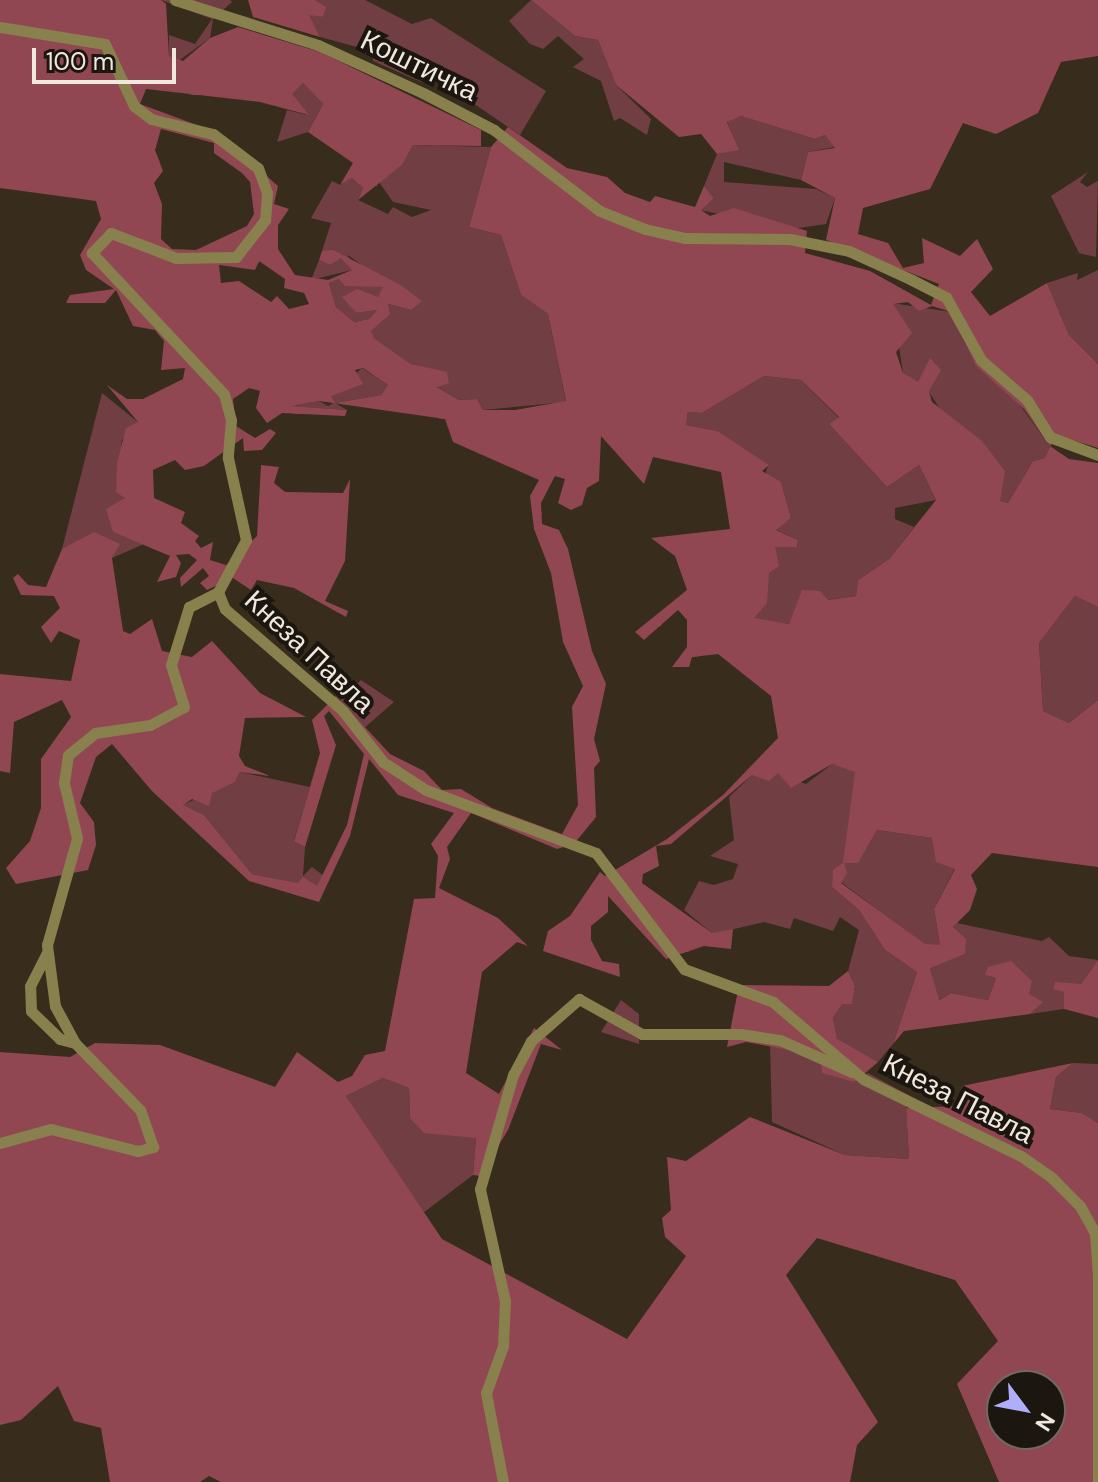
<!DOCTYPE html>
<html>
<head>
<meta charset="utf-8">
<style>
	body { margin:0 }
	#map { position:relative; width:1098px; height:1482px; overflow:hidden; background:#382c1d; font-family:"DM Sans",sans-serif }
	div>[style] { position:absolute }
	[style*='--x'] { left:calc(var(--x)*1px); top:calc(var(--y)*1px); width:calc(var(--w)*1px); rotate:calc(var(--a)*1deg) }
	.green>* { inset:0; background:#713e44 }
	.forest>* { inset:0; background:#904752 }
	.minor>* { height:11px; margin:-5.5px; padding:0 5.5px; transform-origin:5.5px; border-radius:5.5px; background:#88804d }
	span { translate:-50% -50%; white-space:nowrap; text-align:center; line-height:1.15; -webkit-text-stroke:8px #1b160f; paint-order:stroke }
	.street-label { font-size:28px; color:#f0e8de }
	.north { position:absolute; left:986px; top:1370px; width:80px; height:80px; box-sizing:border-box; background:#1b160f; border:2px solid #706a62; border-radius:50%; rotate:122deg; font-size:22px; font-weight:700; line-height:32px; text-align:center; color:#f0e8de }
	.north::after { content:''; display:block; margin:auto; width:28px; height:36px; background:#afaefa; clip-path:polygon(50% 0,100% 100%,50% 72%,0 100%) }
	.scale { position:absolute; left:32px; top:48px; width:144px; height:36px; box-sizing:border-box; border:4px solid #f0e8de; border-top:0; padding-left:10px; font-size:24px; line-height:28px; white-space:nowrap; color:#f0e8de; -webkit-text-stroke:6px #1b160f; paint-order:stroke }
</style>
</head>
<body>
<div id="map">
	<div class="green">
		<div style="clip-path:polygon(161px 0,230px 0,232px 2px,213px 19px,210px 38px,177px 62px,169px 56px,169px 35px,195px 44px,212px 19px)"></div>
		<div style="clip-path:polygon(315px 0,365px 0,412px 24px,431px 18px,546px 91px,520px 135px,445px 84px,421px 82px,373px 61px,372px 51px,320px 37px,308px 14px,323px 17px,327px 7px)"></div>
		<div style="clip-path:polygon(531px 0,575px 36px,598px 40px,616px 85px,651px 119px,647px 135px,620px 118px,614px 121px,601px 81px,573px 67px,584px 59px,558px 36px,543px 49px,530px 44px,509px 21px)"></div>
		<div style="clip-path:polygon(303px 83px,323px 104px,308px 132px,277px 142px,287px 110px,307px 115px,291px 94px)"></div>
		<div style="clip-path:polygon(741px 116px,815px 139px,825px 135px,835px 147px,808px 152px,801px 180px,724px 162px,724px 182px,816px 189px,835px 198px,826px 224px,792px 229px,700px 210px,714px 198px,704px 186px,717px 154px,738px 149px,727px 121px)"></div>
		<div style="clip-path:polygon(413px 145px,491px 147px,469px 227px,501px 235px,521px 295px,548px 314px,566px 402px,483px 410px,477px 399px,459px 400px,436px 386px,446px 373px,411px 364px,374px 338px,370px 331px,387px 304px,411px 310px,399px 284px,378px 277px,348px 255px,352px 270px,311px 280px,319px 260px,330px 265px,322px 251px,331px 223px,311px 218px,332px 181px,340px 185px,352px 178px,363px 188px,358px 200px,388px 214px,393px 207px,412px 217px,431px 210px,393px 202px,379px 182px,403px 164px)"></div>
		<div style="clip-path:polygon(1088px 172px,1080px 182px,1087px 187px,1098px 181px,1096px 257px,1079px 253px,1051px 196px)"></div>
		<div style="clip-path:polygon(1098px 270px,1098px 364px,1069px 335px,1047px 283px,1078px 273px,1077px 280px)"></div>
		<div style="clip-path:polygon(339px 279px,384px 287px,378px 297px,343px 297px,356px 313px,377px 310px,369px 319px,353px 322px,336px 307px,329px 283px)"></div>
		<div style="clip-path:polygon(892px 303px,951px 312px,1050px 446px,1045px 458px,1033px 461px,1008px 503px,1000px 501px,929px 392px,903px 373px)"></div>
		<div style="clip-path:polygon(362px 368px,388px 385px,381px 395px,335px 403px,347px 410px,289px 406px,319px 401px,328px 406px,334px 403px,330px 396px)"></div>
		<div style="clip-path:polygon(764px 376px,801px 380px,839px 418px,829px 424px,887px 487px,919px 465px,936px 500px,895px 508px,895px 519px,914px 527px,889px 559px,858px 580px,856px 596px,827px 600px,789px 624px,753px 619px,775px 547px,797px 547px,798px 540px,775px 529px,791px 518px,781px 482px,765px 476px,768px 465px,718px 431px,686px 425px,688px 412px,702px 413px)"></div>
		<div style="clip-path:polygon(102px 393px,138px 422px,122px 440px,116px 491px,125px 497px,113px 532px,144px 544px,112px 558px,119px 544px,84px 540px,62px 549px)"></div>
		<div style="clip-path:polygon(1075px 596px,1098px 607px,1098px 700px,1069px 723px,1043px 711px,1039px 643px)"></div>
		<div style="clip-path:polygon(361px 680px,394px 702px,363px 729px,340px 701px)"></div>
		<div style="clip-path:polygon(832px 764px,855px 771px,858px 862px,877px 830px,932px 838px,955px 868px,934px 909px,940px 945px,925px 945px,841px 882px,832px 887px,859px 910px,885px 950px,917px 972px,893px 1044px,878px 1062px,837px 1040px,833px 1018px,842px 1003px,852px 1003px,855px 986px,848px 971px,859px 930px,840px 917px,833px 931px,794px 918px,790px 929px,764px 922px,713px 934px,684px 910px,699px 881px,714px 885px,733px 879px,738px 864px,710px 856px,734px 840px,729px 797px,752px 775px,778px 773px,806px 784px)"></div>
		<div style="clip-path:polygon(240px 772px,310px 787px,294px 840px,305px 847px,303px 876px,312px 867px,324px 876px,317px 887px,252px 874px,204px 815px,182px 805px,235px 782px)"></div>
		<div style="clip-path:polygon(957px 923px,1042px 941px,1049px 937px,1069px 956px,1098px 960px,1081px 984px,1064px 992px,1064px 1009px,1030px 1014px,1042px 1002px,1028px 994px,1032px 981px,986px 975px,996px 978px,988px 1000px,951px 993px,938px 1000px,930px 967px,965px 954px,953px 927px)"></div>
		<div style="clip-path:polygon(621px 1000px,639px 1014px,639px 1044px,601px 1032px)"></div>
		<div style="clip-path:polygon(770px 1045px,806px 1053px,855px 1082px,868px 1073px,912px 1097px,906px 1108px,909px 1159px,845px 1155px,772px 1122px)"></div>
		<div style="clip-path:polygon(1073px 1063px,1098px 1064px,1098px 1123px,1082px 1113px,1050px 1109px,1056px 1077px)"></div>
		<div style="clip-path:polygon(383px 1078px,409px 1088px,410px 1118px,476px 1137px,473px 1175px,423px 1213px,346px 1096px)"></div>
	</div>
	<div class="forest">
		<div style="clip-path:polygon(evenodd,0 0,161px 0,166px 4px,169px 56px,183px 61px,210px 38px,238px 27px,320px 52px,481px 130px,481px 146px,413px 145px,403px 164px,358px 200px,363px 188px,352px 178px,340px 185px,353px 163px,308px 132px,323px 104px,303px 83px,292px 94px,309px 115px,260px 102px,146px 89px,140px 104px,216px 132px,278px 186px,274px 204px,289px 209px,278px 225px,278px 249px,295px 275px,328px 280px,352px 270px,341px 258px,330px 265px,319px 260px,322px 251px,333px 250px,399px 284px,422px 301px,411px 310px,388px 304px,390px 314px,371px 331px,374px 338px,411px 364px,447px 372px,449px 383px,437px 387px,459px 400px,477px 399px,483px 410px,515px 410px,566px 401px,548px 314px,521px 295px,501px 235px,469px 227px,491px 147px,508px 127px,567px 168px,607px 177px,625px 193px,650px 202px,655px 196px,695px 207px,704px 186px,714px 198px,701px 210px,710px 216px,734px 208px,807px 231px,805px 253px,870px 271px,931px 305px,939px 284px,826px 240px,835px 198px,801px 180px,808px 152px,835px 148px,825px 135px,815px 139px,741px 116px,727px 122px,739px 150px,717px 154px,701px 134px,679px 137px,616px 85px,598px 40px,575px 36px,531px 0,1098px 0,1098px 56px,1061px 62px,1038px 113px,996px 134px,963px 123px,930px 189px,863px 208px,858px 234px,888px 243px,903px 268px,924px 263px,922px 238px,960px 256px,977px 239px,993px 269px,971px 292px,990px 316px,1047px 283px,1069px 335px,1098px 364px,1098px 448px,1060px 436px,1050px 446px,1069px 459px,1098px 463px,1098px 607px,1075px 596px,1039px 643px,1043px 711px,1069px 723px,1098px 700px,1098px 867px,992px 853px,971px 875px,977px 889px,970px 910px,953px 927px,966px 939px,965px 954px,930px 968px,939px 1000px,951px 993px,988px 1000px,996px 978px,985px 975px,988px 967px,1011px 961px,1032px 981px,1029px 994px,1043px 1002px,1030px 1014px,904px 1031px,893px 1044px,917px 972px,885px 950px,859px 910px,832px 887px,833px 870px,843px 863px,855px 772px,832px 764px,791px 788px,778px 773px,769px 781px,752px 775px,671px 844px,656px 846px,659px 866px,643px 874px,642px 883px,712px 933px,733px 929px,731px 949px,704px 946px,666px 959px,608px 896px,608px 912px,591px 926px,591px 940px,602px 961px,619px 964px,620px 977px,543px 951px,548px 931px,570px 916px,600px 872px,605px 876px,667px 839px,723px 795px,778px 738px,771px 696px,718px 654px,692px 657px,689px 667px,672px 667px,687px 647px,687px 620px,678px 610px,644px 640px,635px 632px,687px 590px,675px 556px,651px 538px,730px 529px,721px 472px,653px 457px,644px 484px,601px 436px,599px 481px,587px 488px,582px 505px,571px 510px,558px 503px,565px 479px,555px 476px,541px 503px,542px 524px,559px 530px,568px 549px,592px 651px,606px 684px,594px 739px,600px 761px,594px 768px,596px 817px,574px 844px,557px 849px,471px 813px,447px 847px,450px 859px,439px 888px,498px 918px,528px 946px,517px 942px,482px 972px,466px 1073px,499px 1094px,534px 1028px,562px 1050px,541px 1044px,508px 1130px,480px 1176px,473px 1175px,476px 1138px,424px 1133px,410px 1118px,409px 1088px,383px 1078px,346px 1096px,442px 1239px,627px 1339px,686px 1256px,665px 1237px,662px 1218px,671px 1210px,667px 1157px,686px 1161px,750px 1117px,845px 1155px,909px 1159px,906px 1108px,959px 1106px,962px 1086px,1073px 1063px,1056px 1077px,1050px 1109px,1082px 1113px,1098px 1123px,1098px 1482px,999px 1482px,957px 1384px,998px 1341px,955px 1280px,817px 1238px,786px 1275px,878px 1422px,857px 1445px,850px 1482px,221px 1482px,209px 1476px,200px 1482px,110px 1482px,101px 1428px,74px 1421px,58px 1386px,21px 1420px,0 1425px,0 1052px,70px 1057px,95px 1043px,160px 1045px,275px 1087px,297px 1052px,338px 1082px,352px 1076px,365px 1055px,385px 1051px,414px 899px,435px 898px,438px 856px,431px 844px,454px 813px,398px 795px,369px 759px,350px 836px,319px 902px,249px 881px,152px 791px,112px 744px,96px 757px,80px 803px,94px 822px,96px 845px,88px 870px,16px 884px,6px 868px,30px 841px,41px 808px,41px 759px,71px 717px,62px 700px,14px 722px,10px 773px,0 771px,0 674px,71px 681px,80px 640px,59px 631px,51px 643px,41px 627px,60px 608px,54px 596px,21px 595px,13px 578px,18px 574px,28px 585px,46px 587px,62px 549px,94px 532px,120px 544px,112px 558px,123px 631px,130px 634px,152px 619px,162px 651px,192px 657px,212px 641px,260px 693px,306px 717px,245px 718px,239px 756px,245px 766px,270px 776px,240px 772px,235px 782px,212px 793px,209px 806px,192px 799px,183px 805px,204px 815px,252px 874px,298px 883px,303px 877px,317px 886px,347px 825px,364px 754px,329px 711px,324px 716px,336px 745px,305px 847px,294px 841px,320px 753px,312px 720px,336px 696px,390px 754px,424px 771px,442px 790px,461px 789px,492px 808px,562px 834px,578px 805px,572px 707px,583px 686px,563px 642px,551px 573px,534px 529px,530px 496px,539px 480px,453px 442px,445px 419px,319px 401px,291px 406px,347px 410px,345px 416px,282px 413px,267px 423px,256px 408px,260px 391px,249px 388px,233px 399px,236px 426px,255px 438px,270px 429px,276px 433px,262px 450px,244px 451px,243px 438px,204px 466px,185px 470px,175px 460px,153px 470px,154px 498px,185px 512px,181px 523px,199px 536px,195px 541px,201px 548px,213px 542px,210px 560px,226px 565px,257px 536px,261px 465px,279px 467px,274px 483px,285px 492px,343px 493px,350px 479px,345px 561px,325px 601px,348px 611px,346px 617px,294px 588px,257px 580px,251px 590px,233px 578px,207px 590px,200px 583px,209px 576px,203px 568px,181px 587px,180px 578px,197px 560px,189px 554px,176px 555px,181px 563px,176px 577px,157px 582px,170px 556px,113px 532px,106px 509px,125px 498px,116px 492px,117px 463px,126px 428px,138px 422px,107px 385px,127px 399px,143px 399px,183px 379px,185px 368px,161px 370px,164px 341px,155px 330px,133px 326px,116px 290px,105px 303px,66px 303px,70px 295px,114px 289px,86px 270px,80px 255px,101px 219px,96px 201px,0 188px,0 0,161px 129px,214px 143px,214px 153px,242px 173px,250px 182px,254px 214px,247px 226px,196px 250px,172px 249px,161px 239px,162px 204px,154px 183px,163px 171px,155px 150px,161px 129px,0 0,259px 261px,285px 279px,284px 288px,304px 293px,309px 304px,289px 309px,277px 296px,271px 302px,239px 281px,221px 283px,219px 265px,255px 270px,259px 261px,0 0,339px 279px,345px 286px,383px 287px,378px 297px,357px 289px,342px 297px,356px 313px,377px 310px,369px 319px,354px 322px,336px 307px,329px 283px,339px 279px,0 0,908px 302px,919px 311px,932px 306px,951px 312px,976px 366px,1024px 409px,1050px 446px,1045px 458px,1033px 461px,1008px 503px,1000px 501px,1005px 471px,982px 441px,932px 402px,929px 391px,941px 370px,930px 358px,918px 382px,903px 373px,896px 352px,912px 333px,893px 304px,908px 302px,0 0,363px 368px,388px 385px,381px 395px,335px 403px,331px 396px,363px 384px,355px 370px,363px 368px,0 0,764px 376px,801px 380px,839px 417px,829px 424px,887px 487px,919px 465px,936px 500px,889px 559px,858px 580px,856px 596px,828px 600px,820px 591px,802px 590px,789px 624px,754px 618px,767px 603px,769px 573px,779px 566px,775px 547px,797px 547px,798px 540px,776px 530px,791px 518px,781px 482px,762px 471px,769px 465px,718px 431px,686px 425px,688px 412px,702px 413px,764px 376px,0 0,877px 830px,932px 838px,936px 862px,955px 869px,934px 909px,940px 945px,925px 944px,841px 883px,847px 873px,844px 863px,858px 863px,877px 830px,0 0,1002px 1386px,1050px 1386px,1050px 1434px,1002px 1434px,1002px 1386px)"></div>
		<div style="clip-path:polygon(248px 0,315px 0,327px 7px,323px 17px,309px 15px,320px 37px,253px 17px)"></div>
		<div style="clip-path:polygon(1098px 960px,1098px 1018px,1064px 1009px,1064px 992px,1053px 989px,1055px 982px,1081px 984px)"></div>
		<div style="clip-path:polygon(848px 971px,855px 986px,852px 1004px,842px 1004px,833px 1018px,837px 1039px,878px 1062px,855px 1082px,822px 1073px,821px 1060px,806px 1053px,746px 1042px,727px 1047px,739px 985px,829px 986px)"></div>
	</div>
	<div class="minor">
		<div style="--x:175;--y:0;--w:150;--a:17.5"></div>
		<div style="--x:318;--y:45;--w:115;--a:24.6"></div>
		<div style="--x:423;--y:93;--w:80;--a:27.5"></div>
		<div style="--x:494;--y:130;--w:133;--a:37.4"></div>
		<div style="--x:600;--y:211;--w:48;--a:21.8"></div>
		<div style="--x:645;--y:229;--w:41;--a:12.7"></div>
		<div style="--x:685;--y:238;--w:105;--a:0.5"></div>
		<div style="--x:790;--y:239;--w:60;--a:11.5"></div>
		<div style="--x:849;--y:251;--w:69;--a:24.7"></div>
		<div style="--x:912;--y:280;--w:38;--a:27"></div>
		<div style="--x:946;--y:297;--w:72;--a:60.9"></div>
		<div style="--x:981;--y:360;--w:61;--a:41"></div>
		<div style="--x:1027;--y:400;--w:44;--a:58.1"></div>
		<div style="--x:1050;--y:437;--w:51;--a:20.6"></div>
		<div style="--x:0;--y:27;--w:106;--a:9.2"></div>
		<div style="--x:105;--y:44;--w:68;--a:64.9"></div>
		<div style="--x:134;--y:106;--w:21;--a:37"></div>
		<div style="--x:151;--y:119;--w:64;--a:13.6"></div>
		<div style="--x:213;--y:134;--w:56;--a:37.1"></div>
		<div style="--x:258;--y:168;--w:27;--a:70"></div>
		<div style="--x:267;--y:193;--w:27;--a:94"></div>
		<div style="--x:265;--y:220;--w:47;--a:128.1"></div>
		<div style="--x:236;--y:257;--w:60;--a:179"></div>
		<div style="--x:176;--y:258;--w:70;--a:-159"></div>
		<div style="--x:111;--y:233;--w:28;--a:134"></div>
		<div style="--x:92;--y:253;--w:193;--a:46.9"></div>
		<div style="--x:224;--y:394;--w:27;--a:75"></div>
		<div style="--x:231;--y:420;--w:38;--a:95"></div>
		<div style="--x:228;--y:458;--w:84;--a:77.6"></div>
		<div style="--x:246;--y:540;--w:59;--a:118.3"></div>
		<div style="--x:218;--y:592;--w:18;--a:68"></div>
		<div style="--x:225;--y:609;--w:156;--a:40.8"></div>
		<div style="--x:343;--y:711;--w:65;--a:51.9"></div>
		<div style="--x:383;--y:762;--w:51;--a:33.1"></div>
		<div style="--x:426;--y:790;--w:181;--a:20.3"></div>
		<div style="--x:596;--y:853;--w:146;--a:52.8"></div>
		<div style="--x:684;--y:969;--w:95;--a:20.3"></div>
		<div style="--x:773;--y:1002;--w:118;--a:40.5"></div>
		<div style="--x:863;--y:1079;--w:176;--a:26"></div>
		<div style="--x:1021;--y:1156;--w:38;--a:35"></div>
		<div style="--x:1052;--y:1178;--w:40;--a:45"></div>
		<div style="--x:1080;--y:1206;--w:31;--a:61"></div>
		<div style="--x:1095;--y:1233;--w:39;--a:86"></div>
		<div style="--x:75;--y:1043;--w:42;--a:-118.4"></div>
		<div style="--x:55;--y:1006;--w:62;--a:-97.5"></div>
		<div style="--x:47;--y:945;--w:111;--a:-74.3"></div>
		<div style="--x:77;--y:838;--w:57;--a:-103.3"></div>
		<div style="--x:64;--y:783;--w:28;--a:-82"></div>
		<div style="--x:68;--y:755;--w:35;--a:-39"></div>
		<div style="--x:95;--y:733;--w:56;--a:-8.3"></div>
		<div style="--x:150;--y:725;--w:38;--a:-28"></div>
		<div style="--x:184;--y:707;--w:44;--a:-107.2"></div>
		<div style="--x:171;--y:665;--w:61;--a:-72.8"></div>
		<div style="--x:189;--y:607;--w:33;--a:-27"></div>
		<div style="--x:0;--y:1143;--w:53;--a:-15.4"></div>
		<div style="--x:51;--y:1129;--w:90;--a:14.2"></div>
		<div style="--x:138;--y:1151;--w:16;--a:-15"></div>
		<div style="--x:153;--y:1147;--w:39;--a:-109"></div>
		<div style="--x:140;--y:1110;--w:93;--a:-134.1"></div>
		<div style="--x:75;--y:1043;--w:16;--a:-165"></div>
		<div style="--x:60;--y:1039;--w:40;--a:-136"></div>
		<div style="--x:31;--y:1011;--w:25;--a:-92"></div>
		<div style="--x:30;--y:986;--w:37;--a:-63"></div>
		<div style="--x:503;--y:1482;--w:91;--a:-100.8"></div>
		<div style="--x:486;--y:1393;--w:50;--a:-70.1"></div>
		<div style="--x:503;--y:1346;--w:45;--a:-87.5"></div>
		<div style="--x:505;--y:1301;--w:115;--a:-102.6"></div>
		<div style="--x:480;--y:1189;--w:119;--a:-73.9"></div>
		<div style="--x:513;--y:1075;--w:38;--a:-62"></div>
		<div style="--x:531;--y:1041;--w:64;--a:-41.2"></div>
		<div style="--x:579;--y:999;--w:72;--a:29.1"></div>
		<div style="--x:642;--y:1034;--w:99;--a:0"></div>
		<div style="--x:741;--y:1034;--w:39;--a:9"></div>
		<div style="--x:780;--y:1040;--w:79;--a:24"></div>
		<div style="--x:1098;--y:1482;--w:206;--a:-90"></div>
	</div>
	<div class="street-label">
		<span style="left:419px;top:66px;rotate:26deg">Коштичка</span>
		<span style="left:309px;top:652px;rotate:43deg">Кнеза Павла</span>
		<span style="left:958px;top:1099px;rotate:27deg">Кнеза Павла</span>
	</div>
	<div class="north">N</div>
	<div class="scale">100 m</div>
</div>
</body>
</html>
